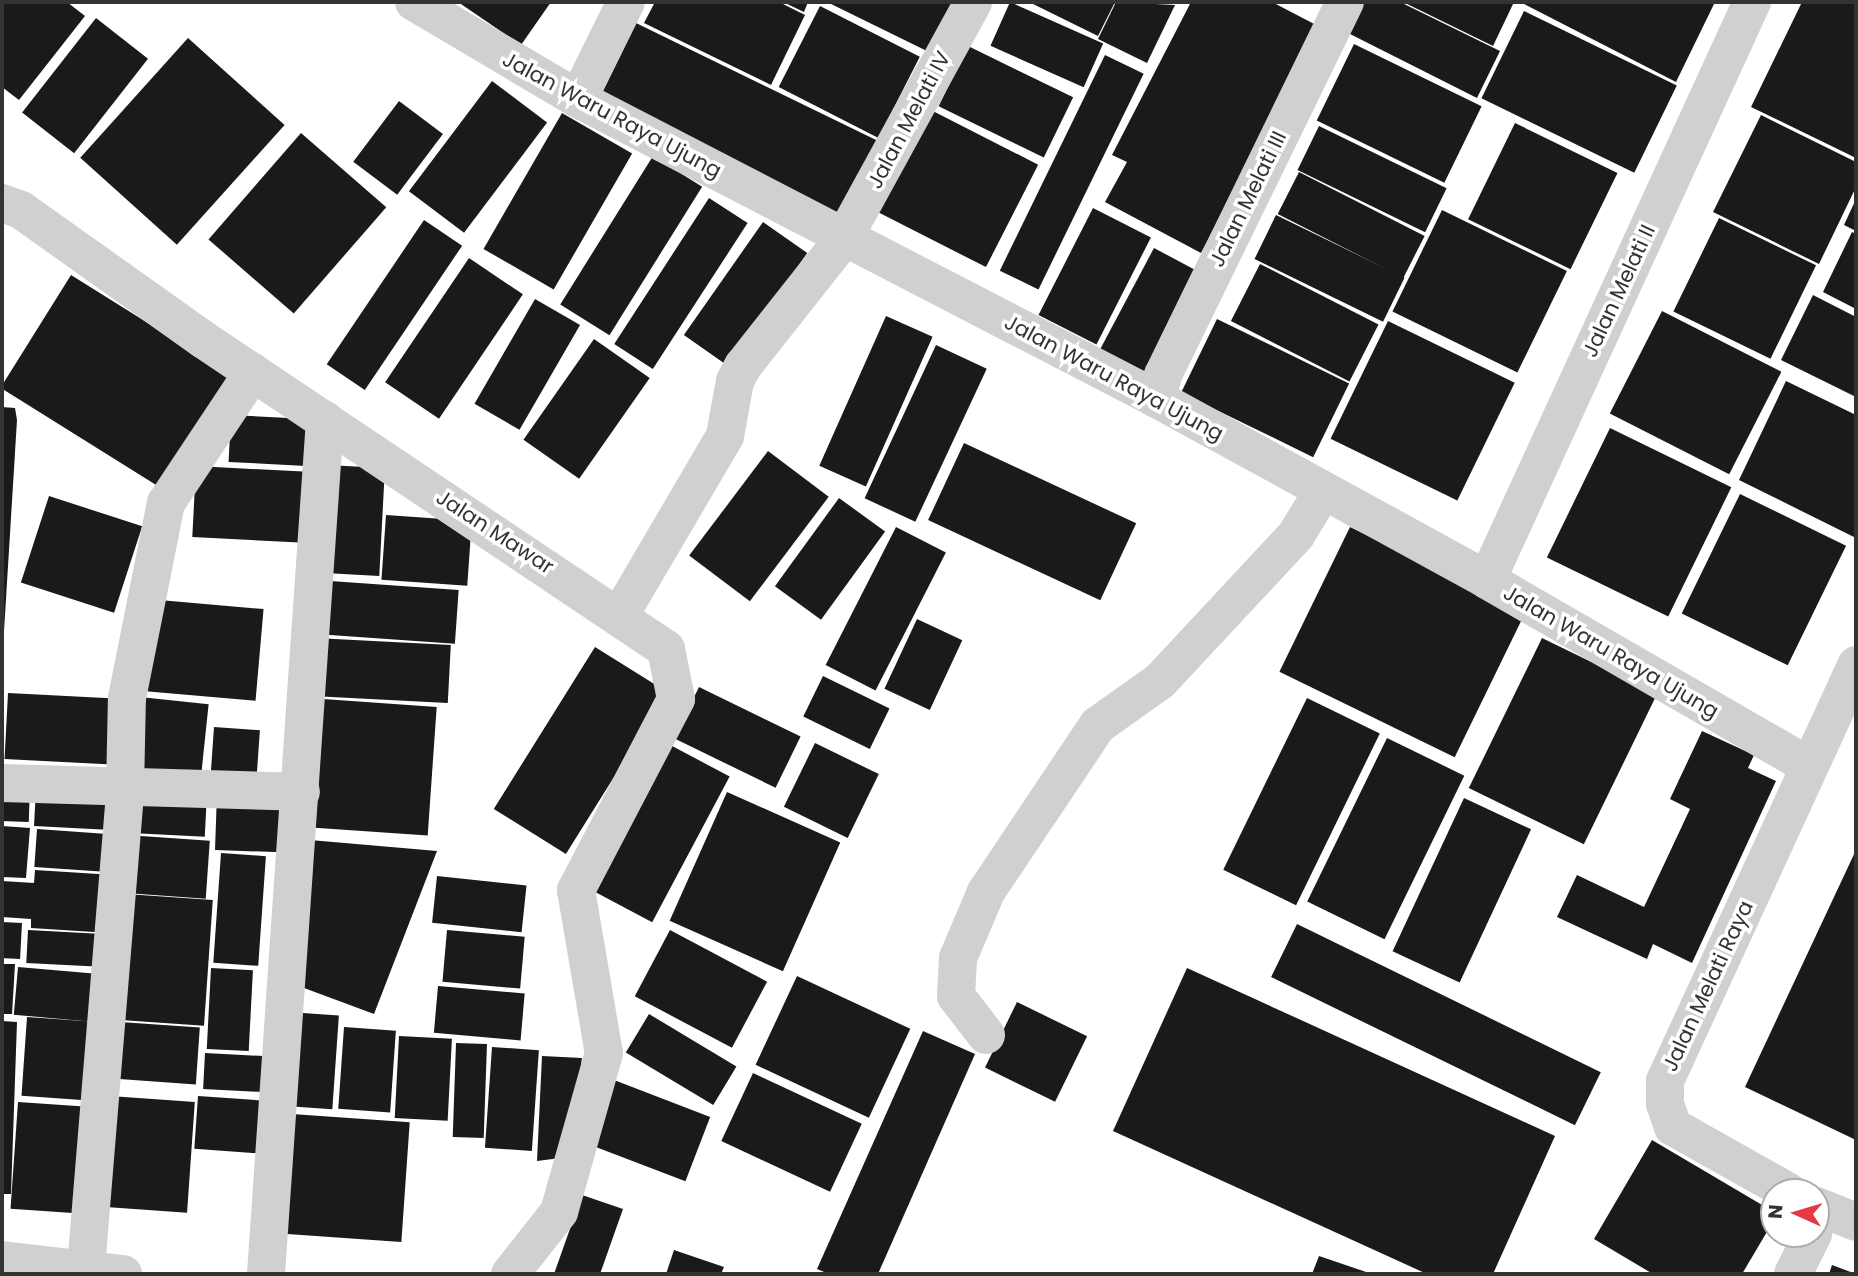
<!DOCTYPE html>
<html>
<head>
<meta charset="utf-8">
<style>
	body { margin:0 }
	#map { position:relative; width:1858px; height:1276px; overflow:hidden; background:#fff; font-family:Poppins,sans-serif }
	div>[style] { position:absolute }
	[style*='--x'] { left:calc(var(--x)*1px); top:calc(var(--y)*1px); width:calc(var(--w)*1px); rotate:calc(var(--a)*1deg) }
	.building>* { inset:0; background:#1a1a1a; transform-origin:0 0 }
	.street>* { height:38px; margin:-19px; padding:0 19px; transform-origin:19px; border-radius:19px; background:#d0d0d0 }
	span { translate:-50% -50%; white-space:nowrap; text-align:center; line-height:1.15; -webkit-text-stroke:7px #fff; paint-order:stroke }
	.street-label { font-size:21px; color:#333 }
	.frame { position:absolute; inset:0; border:4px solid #333; pointer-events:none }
	.north { position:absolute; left:1760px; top:1178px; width:70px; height:70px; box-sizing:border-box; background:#fff; border:2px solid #adadad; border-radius:50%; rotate:274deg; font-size:19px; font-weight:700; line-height:28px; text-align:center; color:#333 }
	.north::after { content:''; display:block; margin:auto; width:24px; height:32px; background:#e63946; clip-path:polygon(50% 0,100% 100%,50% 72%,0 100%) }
</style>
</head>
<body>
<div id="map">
	<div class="building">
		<div style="clip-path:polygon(2px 2px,67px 2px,85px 16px,19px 100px,2px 87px)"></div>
		<div style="clip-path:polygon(458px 2px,551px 2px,521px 45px)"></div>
		<div style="clip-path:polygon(655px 2px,779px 2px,805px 15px,771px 85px,644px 23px)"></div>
		<div style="clip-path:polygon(783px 2px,808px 2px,804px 12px)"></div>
		<div style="clip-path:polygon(827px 2px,961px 2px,935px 55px)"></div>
		<div style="left:1010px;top:2px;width:102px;height:48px;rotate:24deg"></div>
		<div style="clip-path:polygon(1029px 2px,1115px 2px,1098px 36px)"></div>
		<div style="clip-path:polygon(1116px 2px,1175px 5px,1147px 63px,1098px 39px)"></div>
		<div style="clip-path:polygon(1191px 2px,1272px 2px,1318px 26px,1201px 253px,1105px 202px,1127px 162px,1112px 155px)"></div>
		<div style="clip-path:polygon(1364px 2px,1400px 2px,1500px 51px,1477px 98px,1348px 33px)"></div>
		<div style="clip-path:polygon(1403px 2px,1514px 2px,1493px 46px)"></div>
		<div style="clip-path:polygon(1520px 2px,1715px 2px,1676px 82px)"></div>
		<div style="clip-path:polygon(1802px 2px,1856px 2px,1856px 158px,1751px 107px)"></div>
		<div style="left:820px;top:6px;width:112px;height:91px;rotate:27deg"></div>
		<div style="left:1524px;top:11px;width:170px;height:97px;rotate:26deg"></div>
		<div style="left:96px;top:18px;width:66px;height:120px;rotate:38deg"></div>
		<div style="left:636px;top:23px;width:270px;height:85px;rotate:26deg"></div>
		<div style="left:188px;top:38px;width:130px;height:161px;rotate:42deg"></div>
		<div style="left:1354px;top:44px;width:142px;height:85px;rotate:26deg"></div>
		<div style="left:968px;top:46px;width:117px;height:67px;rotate:26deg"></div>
		<div style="left:1105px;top:55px;width:43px;height:240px;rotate:26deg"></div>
		<div style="left:492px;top:81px;width:69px;height:138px;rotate:37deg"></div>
		<div style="left:399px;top:101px;width:55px;height:76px;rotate:37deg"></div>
		<div style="left:925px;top:107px;width:127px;height:115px;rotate:27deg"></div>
		<div style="left:562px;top:113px;width:81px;height:157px;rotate:30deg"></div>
		<div style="clip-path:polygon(1761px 115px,1856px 162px,1856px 187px,1819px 264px,1713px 212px)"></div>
		<div style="left:1515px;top:123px;width:114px;height:107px;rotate:26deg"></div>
		<div style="left:1319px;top:126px;width:142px;height:49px;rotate:26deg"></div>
		<div style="left:301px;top:133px;width:113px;height:141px;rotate:41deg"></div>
		<div style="left:653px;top:156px;width:58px;height:175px;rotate:32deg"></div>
		<div style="left:1299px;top:172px;width:141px;height:47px;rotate:27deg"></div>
		<div style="left:709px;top:198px;width:46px;height:174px;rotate:33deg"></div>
		<div style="clip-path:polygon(1856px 199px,1856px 231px,1844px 225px)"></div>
		<div style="left:1093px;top:208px;width:65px;height:120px;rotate:27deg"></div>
		<div style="left:1442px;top:210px;width:139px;height:113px;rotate:26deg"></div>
		<div style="left:1276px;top:215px;width:143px;height:49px;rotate:26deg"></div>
		<div style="left:1719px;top:218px;width:108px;height:104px;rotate:26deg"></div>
		<div style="left:424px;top:220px;width:46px;height:174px;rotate:34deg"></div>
		<div style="left:763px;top:222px;width:54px;height:138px;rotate:35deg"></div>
		<div style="clip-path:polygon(1852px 232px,1856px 234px,1856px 309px,1823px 292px)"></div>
		<div style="left:1154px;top:248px;width:50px;height:115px;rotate:28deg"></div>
		<div style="left:469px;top:258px;width:65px;height:150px;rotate:34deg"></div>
		<div style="left:1260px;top:264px;width:133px;height:64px;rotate:27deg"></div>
		<div style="left:71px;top:275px;width:192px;height:133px;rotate:32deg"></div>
		<div style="clip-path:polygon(1813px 295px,1856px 317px,1856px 397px,1781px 360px)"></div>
		<div style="left:535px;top:299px;width:52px;height:121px;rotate:30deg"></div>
		<div style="left:1662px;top:311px;width:134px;height:115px;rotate:27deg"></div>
		<div style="left:886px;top:316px;width:51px;height:164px;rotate:24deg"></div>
		<div style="left:1217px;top:319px;width:147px;height:82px;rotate:26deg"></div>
		<div style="left:1388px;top:321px;width:141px;height:131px;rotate:26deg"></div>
		<div style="left:594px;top:339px;width:68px;height:123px;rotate:35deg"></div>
		<div style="left:936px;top:345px;width:56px;height:169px;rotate:25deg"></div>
		<div style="clip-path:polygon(1786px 381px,1856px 415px,1856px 538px,1739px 480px)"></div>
		<div style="clip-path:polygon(2px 407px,15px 408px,17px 420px,4px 631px)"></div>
		<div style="left:231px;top:415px;width:87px;height:47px;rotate:3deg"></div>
		<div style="left:1610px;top:428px;width:135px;height:144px;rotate:26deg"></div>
		<div style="left:964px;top:443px;width:190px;height:85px;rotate:25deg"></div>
		<div style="left:768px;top:451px;width:76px;height:131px;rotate:37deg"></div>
		<div style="left:326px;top:465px;width:59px;height:108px;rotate:3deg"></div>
		<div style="left:196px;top:466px;width:117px;height:71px;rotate:3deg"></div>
		<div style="left:1740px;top:494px;width:118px;height:133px;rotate:26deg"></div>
		<div style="left:49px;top:496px;width:98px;height:91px;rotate:18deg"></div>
		<div style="left:839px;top:498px;width:57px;height:109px;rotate:36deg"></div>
		<div style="left:386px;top:515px;width:86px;height:65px;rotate:4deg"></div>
		<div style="left:896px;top:527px;width:56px;height:155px;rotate:27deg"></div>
		<div style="left:1350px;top:527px;width:195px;height:161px;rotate:26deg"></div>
		<div style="left:316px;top:580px;width:143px;height:54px;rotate:4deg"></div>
		<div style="left:148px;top:599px;width:116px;height:92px;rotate:5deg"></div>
		<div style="left:917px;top:619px;width:50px;height:77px;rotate:25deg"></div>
		<div style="left:315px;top:638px;width:136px;height:58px;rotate:3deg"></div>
		<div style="left:1542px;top:638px;width:128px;height:167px;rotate:26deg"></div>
		<div style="left:595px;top:647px;width:85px;height:191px;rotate:32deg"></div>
		<div style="left:823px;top:676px;width:74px;height:45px;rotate:26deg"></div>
		<div style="left:699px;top:687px;width:113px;height:57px;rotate:26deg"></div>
		<div style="left:8px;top:693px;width:117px;height:66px;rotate:3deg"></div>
		<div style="left:140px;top:697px;width:69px;height:79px;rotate:6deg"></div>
		<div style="left:309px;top:698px;width:128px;height:129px;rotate:4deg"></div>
		<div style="left:1307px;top:698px;width:81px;height:191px;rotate:26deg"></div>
		<div style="left:214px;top:727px;width:46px;height:60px;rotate:4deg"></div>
		<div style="clip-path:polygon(1702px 731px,1754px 755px,1748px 768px,1776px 781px,1692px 963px,1653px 944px,1647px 959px,1557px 917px,1577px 875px,1644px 907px,1690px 809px,1670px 799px)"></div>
		<div style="left:1387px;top:738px;width:86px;height:182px;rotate:26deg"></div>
		<div style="left:659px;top:739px;width:80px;height:165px;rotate:28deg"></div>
		<div style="left:815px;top:743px;width:71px;height:71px;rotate:26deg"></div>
		<div style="left:2px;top:786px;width:28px;height:35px;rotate:2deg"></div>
		<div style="left:36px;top:788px;width:87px;height:38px;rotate:3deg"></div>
		<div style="left:133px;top:792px;width:74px;height:41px;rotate:3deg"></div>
		<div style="left:727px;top:792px;width:124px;height:141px;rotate:24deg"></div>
		<div style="left:217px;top:793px;width:80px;height:57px;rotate:2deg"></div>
		<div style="left:1464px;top:798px;width:74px;height:169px;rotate:25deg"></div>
		<div style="clip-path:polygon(2px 826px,30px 828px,26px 878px,2px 877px)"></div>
		<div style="left:37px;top:829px;width:81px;height:38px;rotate:4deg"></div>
		<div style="left:126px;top:835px;width:84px;height:58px;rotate:4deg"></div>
		<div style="clip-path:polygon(310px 840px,437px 851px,374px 1014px,296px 985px)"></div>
		<div style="clip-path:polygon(1856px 850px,1856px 1140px,1745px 1087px)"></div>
		<div style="left:221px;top:853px;width:45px;height:110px;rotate:4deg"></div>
		<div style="clip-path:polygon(35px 870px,114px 875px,110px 933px,31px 928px,31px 919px,2px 917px,2px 881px,34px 883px)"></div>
		<div style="left:437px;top:876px;width:90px;height:47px;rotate:6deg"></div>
		<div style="left:126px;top:894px;width:87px;height:126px;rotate:4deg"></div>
		<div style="left:2px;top:922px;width:20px;height:36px;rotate:3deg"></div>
		<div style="left:1297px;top:924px;width:338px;height:59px;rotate:26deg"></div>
		<div style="left:28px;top:930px;width:84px;height:33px;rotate:3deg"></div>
		<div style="left:447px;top:930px;width:78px;height:52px;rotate:5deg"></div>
		<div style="left:670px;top:930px;width:110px;height:75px;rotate:28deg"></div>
		<div style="clip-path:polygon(2px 964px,15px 964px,12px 1014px,2px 1014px)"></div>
		<div style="left:18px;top:967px;width:90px;height:48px;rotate:5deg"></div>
		<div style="left:211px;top:968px;width:42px;height:81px;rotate:3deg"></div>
		<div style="clip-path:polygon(1187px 968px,1555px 1136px,1493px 1274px,1427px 1274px,1113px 1131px)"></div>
		<div style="left:797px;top:976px;width:125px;height:98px;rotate:25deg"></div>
		<div style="left:438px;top:986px;width:87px;height:47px;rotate:5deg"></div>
		<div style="left:1017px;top:1002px;width:78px;height:73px;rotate:26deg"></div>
		<div style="left:288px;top:1012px;width:51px;height:94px;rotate:4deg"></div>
		<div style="left:649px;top:1014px;width:102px;height:45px;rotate:31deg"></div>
		<div style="left:27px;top:1017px;width:71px;height:79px;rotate:4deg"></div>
		<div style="clip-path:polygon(2px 1021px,17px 1022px,11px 1194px,2px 1194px)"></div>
		<div style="left:120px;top:1022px;width:80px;height:57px;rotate:4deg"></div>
		<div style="left:344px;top:1027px;width:52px;height:82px;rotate:4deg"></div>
		<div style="clip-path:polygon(923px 1031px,975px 1054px,878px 1274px,829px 1274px,817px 1269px)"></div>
		<div style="left:399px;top:1036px;width:53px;height:82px;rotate:3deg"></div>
		<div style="left:456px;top:1043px;width:31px;height:94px;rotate:2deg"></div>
		<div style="left:492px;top:1047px;width:47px;height:101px;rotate:4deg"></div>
		<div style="left:205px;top:1053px;width:73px;height:36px;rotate:3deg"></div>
		<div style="clip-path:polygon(542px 1056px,582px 1058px,568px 1157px,537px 1161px)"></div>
		<div style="left:753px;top:1073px;width:120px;height:75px;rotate:25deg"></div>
		<div style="left:614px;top:1080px;width:103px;height:69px;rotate:21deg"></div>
		<div style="left:110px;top:1096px;width:85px;height:111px;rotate:4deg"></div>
		<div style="left:198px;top:1096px;width:78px;height:53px;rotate:4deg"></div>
		<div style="left:18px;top:1102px;width:77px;height:107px;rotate:4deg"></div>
		<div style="left:292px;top:1114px;width:118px;height:120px;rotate:4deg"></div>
		<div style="clip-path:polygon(1652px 1140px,1774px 1212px,1774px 1220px,1742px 1274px,1653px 1274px,1594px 1239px)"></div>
		<div style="clip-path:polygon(582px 1195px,623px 1209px,600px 1274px,554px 1274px)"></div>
		<div style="clip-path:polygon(674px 1250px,724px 1267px,721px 1274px,666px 1274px)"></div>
		<div style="clip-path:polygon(1319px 1256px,1372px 1274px,1312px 1274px)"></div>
		<div style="clip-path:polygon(1832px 1265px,1856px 1274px,1829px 1274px)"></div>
	</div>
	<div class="street">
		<div style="--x:414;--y:2;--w:191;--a:30.6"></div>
		<div style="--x:578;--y:99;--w:652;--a:27.39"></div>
		<div style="--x:1157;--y:399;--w:376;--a:28.7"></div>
		<div style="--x:1487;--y:580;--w:372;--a:30"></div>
		<div style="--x:578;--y:99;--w:108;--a:-63.7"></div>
		<div style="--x:2;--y:203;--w:20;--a:20"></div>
		<div style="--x:21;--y:210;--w:224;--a:35.4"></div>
		<div style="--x:204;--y:340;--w:556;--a:33.78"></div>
		<div style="--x:666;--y:649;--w:51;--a:78.7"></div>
		<div style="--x:676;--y:699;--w:216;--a:117.6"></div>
		<div style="--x:576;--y:890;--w:165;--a:80.3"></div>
		<div style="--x:604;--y:1053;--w:165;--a:105.8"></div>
		<div style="--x:559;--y:1212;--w:79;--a:128.3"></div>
		<div style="--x:1157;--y:399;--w:25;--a:-76"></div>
		<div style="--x:1163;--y:375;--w:415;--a:-64"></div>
		<div style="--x:1487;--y:580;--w:636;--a:-65.37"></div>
		<div style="--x:620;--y:615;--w:208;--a:-59.6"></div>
		<div style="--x:725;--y:436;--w:56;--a:-79.7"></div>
		<div style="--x:735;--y:381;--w:17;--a:-62"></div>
		<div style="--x:743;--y:366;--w:163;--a:-51.7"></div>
		<div style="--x:844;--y:238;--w:269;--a:-61.3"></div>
		<div style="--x:2;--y:783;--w:299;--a:1.7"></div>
		<div style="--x:986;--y:1035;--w:49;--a:-127.6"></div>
		<div style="--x:956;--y:996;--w:38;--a:-87"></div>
		<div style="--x:958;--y:958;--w:72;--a:-67"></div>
		<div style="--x:986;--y:892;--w:201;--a:-56.2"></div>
		<div style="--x:1098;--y:725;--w:76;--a:-35.4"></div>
		<div style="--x:1160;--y:681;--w:200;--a:-47"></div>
		<div style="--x:1296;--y:535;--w:52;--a:-58.5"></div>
		<div style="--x:1789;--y:1192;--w:133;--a:-150.7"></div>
		<div style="--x:1673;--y:1127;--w:24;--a:-109"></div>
		<div style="--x:1665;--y:1104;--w:23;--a:-90"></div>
		<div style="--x:1665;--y:1081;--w:458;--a:-65.3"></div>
		<div style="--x:1816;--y:1206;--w:43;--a:21.8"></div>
		<div style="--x:2;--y:1260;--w:122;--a:6.6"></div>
		<div style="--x:86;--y:1268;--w:480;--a:-85.3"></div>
		<div style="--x:125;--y:790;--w:92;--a:-88.8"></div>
		<div style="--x:127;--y:698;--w:199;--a:-78.7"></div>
		<div style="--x:166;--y:503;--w:157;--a:-56.4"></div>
		<div style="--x:266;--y:1274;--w:856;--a:-86.05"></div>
		<div style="--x:1793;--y:1274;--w:45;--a:-63.4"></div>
	</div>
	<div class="street-label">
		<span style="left:612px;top:115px;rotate:28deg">Jalan Waru Raya Ujung</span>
		<span style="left:909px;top:120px;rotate:-62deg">Jalan Melati IV</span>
		<span style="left:1248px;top:199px;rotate:-64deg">Jalan Melati III</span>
		<span style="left:1619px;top:291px;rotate:-65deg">Jalan Melati II</span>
		<span style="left:1114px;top:378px;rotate:28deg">Jalan Waru Raya Ujung</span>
		<span style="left:495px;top:532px;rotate:33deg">Jalan Mawar</span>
		<span style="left:1611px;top:652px;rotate:30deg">Jalan Waru Raya Ujung</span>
		<span style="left:1708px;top:986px;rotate:-65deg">Jalan Melati Raya</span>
	</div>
	<div class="frame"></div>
	<div class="north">N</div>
</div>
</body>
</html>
